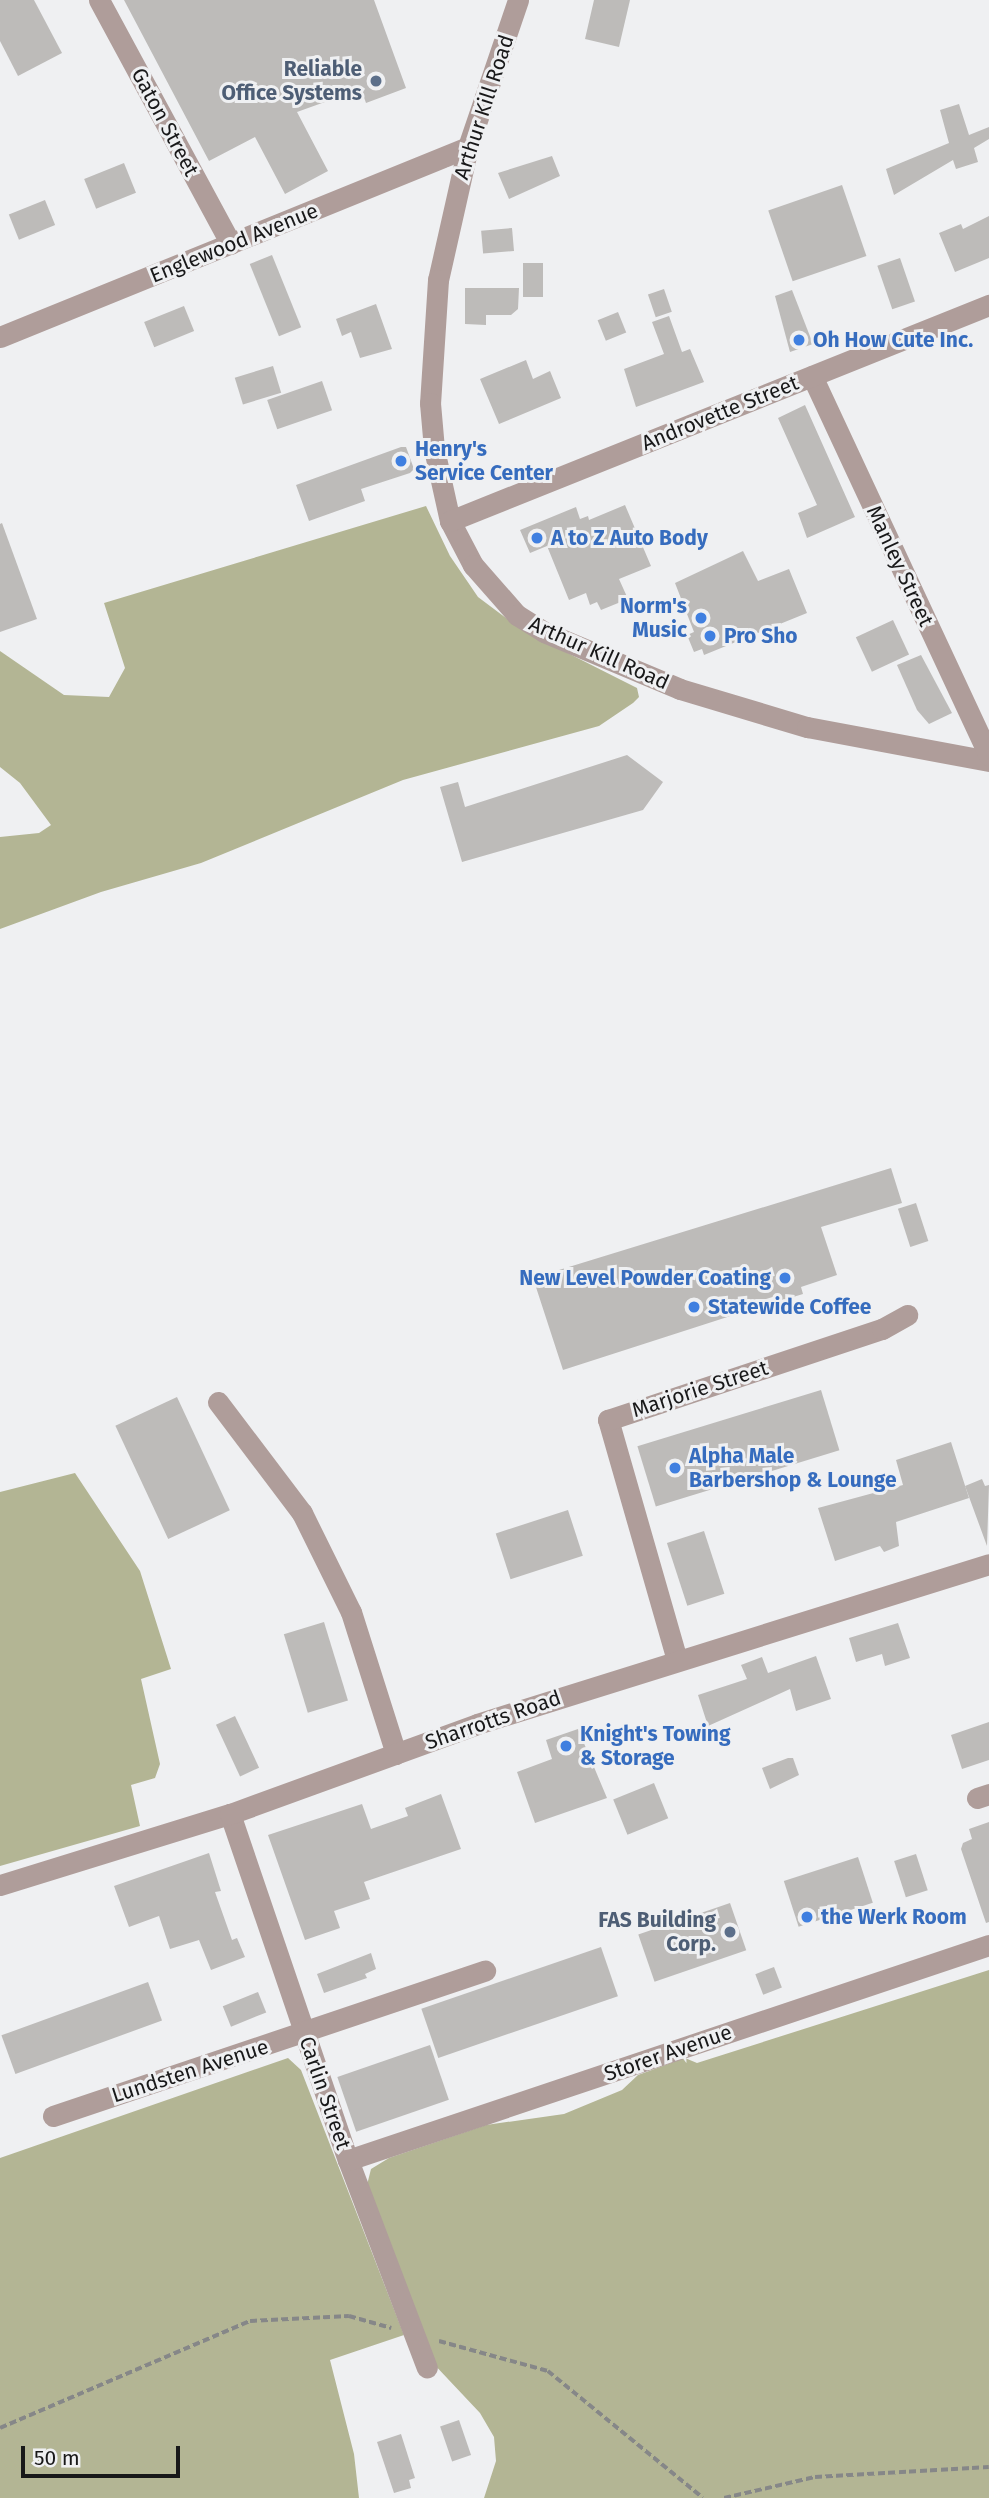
<!DOCTYPE html>
<html>
<head>
<meta charset="utf-8">
<style>
	body { margin:0 }
	#map { position:relative; width:989px; height:2498px; overflow:hidden; background:#eff0f2; font-family:"Fira Sans",sans-serif }
	div>[style] { position:absolute }
	[style*='--x'] { left:calc(var(--x)*1px); top:calc(var(--y)*1px); width:calc(var(--w)*1px); rotate:calc(var(--a)*1deg) }
	.forest>* { inset:0; background:#b3b594 }
	.building>* { inset:0; background:#bdbbb9; transform-origin:0 0 }
	.path>* { height:3.5px; margin-top:-1.75px; transform-origin:0; background:repeating-linear-gradient(90deg,#868788 0 7px,transparent 0 10.5px) }
	.minor>* { height:21px; margin:-10.5px; padding:0 10.5px; transform-origin:10.5px; border-radius:10.5px; background:#af9d9a }
	.dots>* { width:19px; height:19px; translate:-50% -50%; box-sizing:border-box; border:4px solid #eff0f2; border-radius:50% }
	span { translate:-50% -50%; white-space:nowrap; text-align:center; line-height:1.15; -webkit-text-stroke:6px #eff0f2; paint-order:stroke }
	.service-label { font-size:21px; color:#4e5e75; font-weight:700 }
	.right { translate:-100% -50%; text-align:right }
	.street-label { font-size:21px; color:#181819 }
	.shop-label { font-size:21px; color:#366cbe; font-weight:700 }
	.left { translate:0 -50%; text-align:left }
	.scale { position:absolute; left:21px; top:2446px; width:159px; height:32px; box-sizing:border-box; border:4px solid #181819; border-top:0; padding-left:9px; font-size:21px; line-height:24px; white-space:nowrap; color:#181819; -webkit-text-stroke:5px #eff0f2; paint-order:stroke }
</style>
</head>
<body>
<div id="map">
	<div class="forest">
		<div style="clip-path:polygon(426px 506px,450px 556px,478px 597px,522px 630px,637px 688px,639px 697px,633px 703px,599px 726px,403px 780px,201px 863px,101px 892px,0 929px,0 837px,39px 833px,51px 825px,20px 783px,0 767px,0 651px,64px 695px,109px 697px,125px 668px,104px 603px)"></div>
		<div style="clip-path:polygon(75px 1473px,140px 1571px,171px 1669px,141px 1679px,160px 1764px,155px 1778px,131px 1785px,140px 1826px,0 1866px,0 1492px)"></div>
		<div style="clip-path:polygon(989px 1970px,989px 2498px,484px 2498px,496px 2461px,494px 2437px,480px 2413px,431px 2361px,367px 2185px,371px 2169px,389px 2158px,486px 2125px,564px 2114px,622px 2090px,638px 2075px,685px 2058px,697px 2063px)"></div>
		<div style="clip-path:polygon(288px 2058px,301px 2070px,404px 2335px,330px 2360px,354px 2454px,359px 2498px,0 2498px,0 2158px)"></div>
	</div>
	<div class="building">
		<div style="clip-path:polygon(0 0,34px 0,62px 53px,18px 76px,0 41px)"></div>
		<div style="clip-path:polygon(124px 0,374px 0,406px 88px,366px 103px,361px 89px,297px 112px,328px 171px,285px 194px,255px 137px,209px 161px)"></div>
		<div style="clip-path:polygon(594px 0,630px 0,619px 47px,585px 39px)"></div>
		<div style="clip-path:polygon(959px 104px,969px 135px,989px 127px,989px 139px,974px 148px,978px 162px,956px 169px,953px 160px,894px 195px,886px 169px,949px 143px,940px 110px)"></div>
		<div style="clip-path:polygon(552px 156px,560px 176px,509px 199px,498px 173px)"></div>
		<div style="left:124px;top:163px;width:32px;height:43px;rotate:68deg"></div>
		<div style="left:842px;top:185px;width:75px;height:78px;rotate:71deg"></div>
		<div style="left:45px;top:200px;width:27px;height:39px;rotate:68deg"></div>
		<div style="clip-path:polygon(989px 216px,989px 258px,955px 272px,939px 233px,961px 224px,963px 229px)"></div>
		<div style="left:512px;top:228px;width:23px;height:31px;rotate:85deg"></div>
		<div style="left:272px;top:255px;width:78px;height:24px;rotate:68deg"></div>
		<div style="left:900px;top:258px;width:46px;height:24px;rotate:71deg"></div>
		<div style="left:523px;top:263px;width:20px;height:34px"></div>
		<div style="clip-path:polygon(465px 288px,519px 288px,518px 309px,511px 315px,486px 315px,486px 325px,465px 324px)"></div>
		<div style="left:664px;top:289px;width:24px;height:17px;rotate:71deg"></div>
		<div style="clip-path:polygon(792px 290px,813px 344px,790px 352px,775px 296px)"></div>
		<div style="clip-path:polygon(376px 304px,392px 349px,360px 358px,351px 332px,342px 336px,336px 319px)"></div>
		<div style="left:184px;top:306px;width:27px;height:43px;rotate:68deg"></div>
		<div style="left:618px;top:312px;width:22px;height:22px;rotate:68deg"></div>
		<div style="clip-path:polygon(669px 316px,682px 352px,690px 349px,704px 382px,636px 407px,624px 369px,664px 354px,652px 322px)"></div>
		<div style="clip-path:polygon(526px 360px,533px 379px,550px 371px,561px 398px,499px 424px,480px 379px)"></div>
		<div style="left:273px;top:366px;width:28px;height:40px;rotate:73deg"></div>
		<div style="left:322px;top:381px;width:31px;height:58px;rotate:71deg"></div>
		<div style="clip-path:polygon(805px 405px,855px 517px,807px 538px,798px 513px,817px 505px,778px 418px)"></div>
		<div style="clip-path:polygon(401px 447px,406px 447px,414px 469px,410px 473px,361px 489px,365px 501px,309px 521px,296px 485px)"></div>
		<div style="clip-path:polygon(625px 505px,651px 566px,619px 579px,628px 599px,601px 610px,597px 602px,590px 605px,586px 593px,569px 600px,547px 546px,530px 553px,520px 530px,576px 507px,580px 519px,588px 516px,589px 520px)"></div>
		<div style="clip-path:polygon(2px 523px,37px 619px,0 632px,0 524px)"></div>
		<div style="clip-path:polygon(743px 551px,758px 581px,789px 569px,807px 613px,704px 655px,702px 649px,694px 652px,687px 635px,694px 632px,675px 583px)"></div>
		<div style="left:893px;top:620px;width:38px;height:41px;rotate:65deg"></div>
		<div style="clip-path:polygon(921px 655px,952px 713px,929px 724px,917px 710px,897px 665px)"></div>
		<div style="clip-path:polygon(627px 755px,663px 782px,643px 810px,462px 862px,440px 787px,458px 782px,465px 807px)"></div>
		<div style="clip-path:polygon(891px 1168px,902px 1203px,821px 1227px,837px 1275px,801px 1287px,803px 1294px,780px 1301px,779px 1295px,744px 1306px,746px 1311px,563px 1370px,533px 1278px)"></div>
		<div style="left:916px;top:1203px;width:40px;height:19px;rotate:72deg"></div>
		<div style="left:821px;top:1390px;width:63px;height:192px;rotate:73deg"></div>
		<div style="left:177px;top:1397px;width:125px;height:68px;rotate:65deg"></div>
		<div style="clip-path:polygon(951px 1442px,969px 1498px,896px 1522px,899px 1546px,884px 1552px,880px 1546px,835px 1561px,818px 1508px,903px 1485px,896px 1460px)"></div>
		<div style="clip-path:polygon(982px 1479px,985px 1486px,989px 1485px,987px 1546px,965px 1486px)"></div>
		<div style="left:568px;top:1510px;width:48px;height:76px;rotate:72deg"></div>
		<div style="left:704px;top:1531px;width:66px;height:39px;rotate:72deg"></div>
		<div style="left:324px;top:1622px;width:82px;height:42px;rotate:73deg"></div>
		<div style="clip-path:polygon(898px 1623px,910px 1658px,885px 1666px,882px 1654px,856px 1662px,849px 1638px)"></div>
		<div style="clip-path:polygon(816px 1656px,831px 1699px,796px 1711px,790px 1689px,708px 1726px,698px 1695px,747px 1679px,741px 1665px,762px 1657px,768px 1673px)"></div>
		<div style="left:235px;top:1716px;width:57px;height:21px;rotate:65deg"></div>
		<div style="clip-path:polygon(989px 1722px,989px 1760px,962px 1769px,951px 1735px)"></div>
		<div style="clip-path:polygon(578px 1729px,607px 1798px,535px 1823px,517px 1772px,552px 1759px,546px 1740px)"></div>
		<div style="clip-path:polygon(788px 1758px,793px 1758px,799px 1775px,770px 1789px,762px 1768px)"></div>
		<div style="left:654px;top:1783px;width:38px;height:44px;rotate:68deg"></div>
		<div style="clip-path:polygon(441px 1794px,461px 1849px,364px 1882px,370px 1899px,334px 1911px,340px 1928px,305px 1940px,268px 1835px,362px 1804px,371px 1829px,408px 1816px,405px 1808px)"></div>
		<div style="clip-path:polygon(989px 1822px,989px 1922px,986px 1923px,961px 1849px,963px 1843px,972px 1839px,969px 1829px)"></div>
		<div style="clip-path:polygon(209px 1853px,221px 1891px,215px 1892px,232px 1940px,237px 1938px,245px 1957px,211px 1970px,199px 1940px,170px 1949px,159px 1916px,129px 1927px,114px 1886px)"></div>
		<div style="left:916px;top:1854px;width:38px;height:23px;rotate:72deg"></div>
		<div style="left:858px;top:1857px;width:48px;height:78px;rotate:72deg"></div>
		<div style="left:730px;top:1903px;width:50px;height:97px;rotate:71deg"></div>
		<div style="left:601px;top:1947px;width:52px;height:190px;rotate:71deg"></div>
		<div style="clip-path:polygon(371px 1953px,376px 1969px,365px 1974px,367px 1978px,324px 1993px,317px 1974px)"></div>
		<div style="left:774px;top:1967px;width:22px;height:20px;rotate:69deg"></div>
		<div style="left:148px;top:1982px;width:41px;height:156px;rotate:70deg"></div>
		<div style="left:258px;top:1992px;width:22px;height:38px;rotate:68deg"></div>
		<div style="left:430px;top:2045px;width:58px;height:98px;rotate:71deg"></div>
		<div style="left:459px;top:2420px;width:37px;height:20px;rotate:71deg"></div>
		<div style="clip-path:polygon(401px 2434px,415px 2478px,409px 2480px,411px 2488px,394px 2493px,377px 2442px)"></div>
	</div>
	<div class="path">
		<div style="--x:439;--y:2341;--w:113;--a:15.4"></div>
		<div style="--x:548;--y:2371;--w:200;--a:39.3"></div>
		<div style="--x:0;--y:2428;--w:272;--a:-23.2"></div>
		<div style="--x:250;--y:2321;--w:99;--a:-2.9"></div>
		<div style="--x:349;--y:2316;--w:44;--a:15.9"></div>
		<div style="--x:724;--y:2498;--w:93;--a:-13"></div>
		<div style="--x:815;--y:2477;--w:174;--a:-3.3"></div>
	</div>
	<div class="minor">
		<div style="--x:99;--y:0;--w:277;--a:61.6"></div>
		<div style="--x:518;--y:0;--w:155;--a:108.8"></div>
		<div style="--x:468;--y:147;--w:136;--a:102.7"></div>
		<div style="--x:438;--y:280;--w:123;--a:93.7"></div>
		<div style="--x:430;--y:403;--w:46;--a:85"></div>
		<div style="--x:434;--y:449;--w:74;--a:77.5"></div>
		<div style="--x:450;--y:521;--w:50;--a:62.4"></div>
		<div style="--x:473;--y:565;--w:67;--a:48.7"></div>
		<div style="--x:517;--y:615;--w:32;--a:32"></div>
		<div style="--x:544;--y:632;--w:147;--a:22.7"></div>
		<div style="--x:680;--y:689;--w:133;--a:16.7"></div>
		<div style="--x:807;--y:727;--w:185;--a:10.6"></div>
		<div style="--x:0;--y:337;--w:505;--a:-22.1"></div>
		<div style="--x:812;--y:376;--w:419;--a:65"></div>
		<div style="--x:450;--y:521;--w:581;--a:-21.84"></div>
		<div style="--x:218;--y:1402;--w:139;--a:52.9"></div>
		<div style="--x:302;--y:1513;--w:110;--a:63.7"></div>
		<div style="--x:351;--y:1612;--w:149;--a:72.4"></div>
		<div style="--x:677;--y:1660;--w:250;--a:-106"></div>
		<div style="--x:608;--y:1420;--w:289;--a:-18.4"></div>
		<div style="--x:882;--y:1329;--w:29;--a:-29"></div>
		<div style="--x:977;--y:1798;--w:13;--a:-18"></div>
		<div style="--x:230;--y:1814;--w:366;--a:71.2"></div>
		<div style="--x:348;--y:2160;--w:222;--a:69.2"></div>
		<div style="--x:0;--y:1885;--w:241;--a:-17.2"></div>
		<div style="--x:230;--y:1814;--w:263;--a:-20"></div>
		<div style="--x:477;--y:1724;--w:536;--a:-17.35"></div>
		<div style="--x:53;--y:2116;--w:456;--a:-18.6"></div>
		<div style="--x:348;--y:2160;--w:676;--a:-18.54"></div>
	</div>
	<div class="dots">
		<div style="left:376px;top:81px;background:#5c6f8a"></div>
		<div style="left:799px;top:340px;background:#3f7fe0"></div>
		<div style="left:401px;top:461px;background:#3f7fe0"></div>
		<div style="left:537px;top:538px;background:#3f7fe0"></div>
		<div style="left:701px;top:618px;background:#3f7fe0"></div>
		<div style="left:710px;top:636px;background:#3f7fe0"></div>
		<div style="left:785px;top:1278px;background:#3f7fe0"></div>
		<div style="left:694px;top:1307px;background:#3f7fe0"></div>
		<div style="left:675px;top:1468px;background:#3f7fe0"></div>
		<div style="left:566px;top:1746px;background:#3f7fe0"></div>
		<div style="left:807px;top:1917px;background:#3f7fe0"></div>
		<div style="left:730px;top:1932px;background:#5c6f8a"></div>
	</div>
	<div class="service-label">
		<span class="right" style="left:362px;top:81px">Reliable<br>Office Systems</span>
		<span class="right" style="left:716px;top:1932px">FAS Building<br>Corp.</span>
	</div>
	<div class="street-label">
		<span style="left:484px;top:107px;rotate:-72deg">Arthur Kill Road</span>
		<span style="left:165px;top:122px;rotate:62deg">Gaton Street</span>
		<span style="left:234px;top:243px;rotate:-22deg">Englewood Avenue</span>
		<span style="left:720px;top:413px;rotate:-22deg">Androvette Street</span>
		<span style="left:900px;top:566px;rotate:65deg">Manley Street</span>
		<span style="left:599px;top:653px;rotate:24deg">Arthur Kill Road</span>
		<span style="left:700px;top:1389px;rotate:-18deg">Marjorie Street</span>
		<span style="left:493px;top:1720px;rotate:-19deg">Sharrotts Road</span>
		<span style="left:668px;top:2053px;rotate:-19deg">Storer Avenue</span>
		<span style="left:190px;top:2071px;rotate:-18deg">Lundsten Avenue</span>
		<span style="left:325px;top:2093px;rotate:71deg">Carlin Street</span>
	</div>
	<div class="shop-label">
		<span class="left" style="left:813px;top:340px">Oh How Cute Inc.</span>
		<span class="left" style="left:415px;top:461px">Henry's<br>Service Center</span>
		<span class="left" style="left:551px;top:538px">A to Z Auto Body</span>
		<span class="right" style="left:687px;top:618px">Norm's<br>Music</span>
		<span class="left" style="left:724px;top:636px">Pro Sho</span>
		<span class="right" style="left:771px;top:1278px">New Level Powder Coating</span>
		<span class="left" style="left:708px;top:1307px">Statewide Coffee</span>
		<span class="left" style="left:689px;top:1468px">Alpha Male<br>Barbershop &amp; Lounge</span>
		<span class="left" style="left:580px;top:1746px">Knight's Towing<br>&amp; Storage</span>
		<span class="left" style="left:821px;top:1917px">the Werk Room</span>
	</div>
	<div class="scale">50 m</div>
</div>
</body>
</html>
